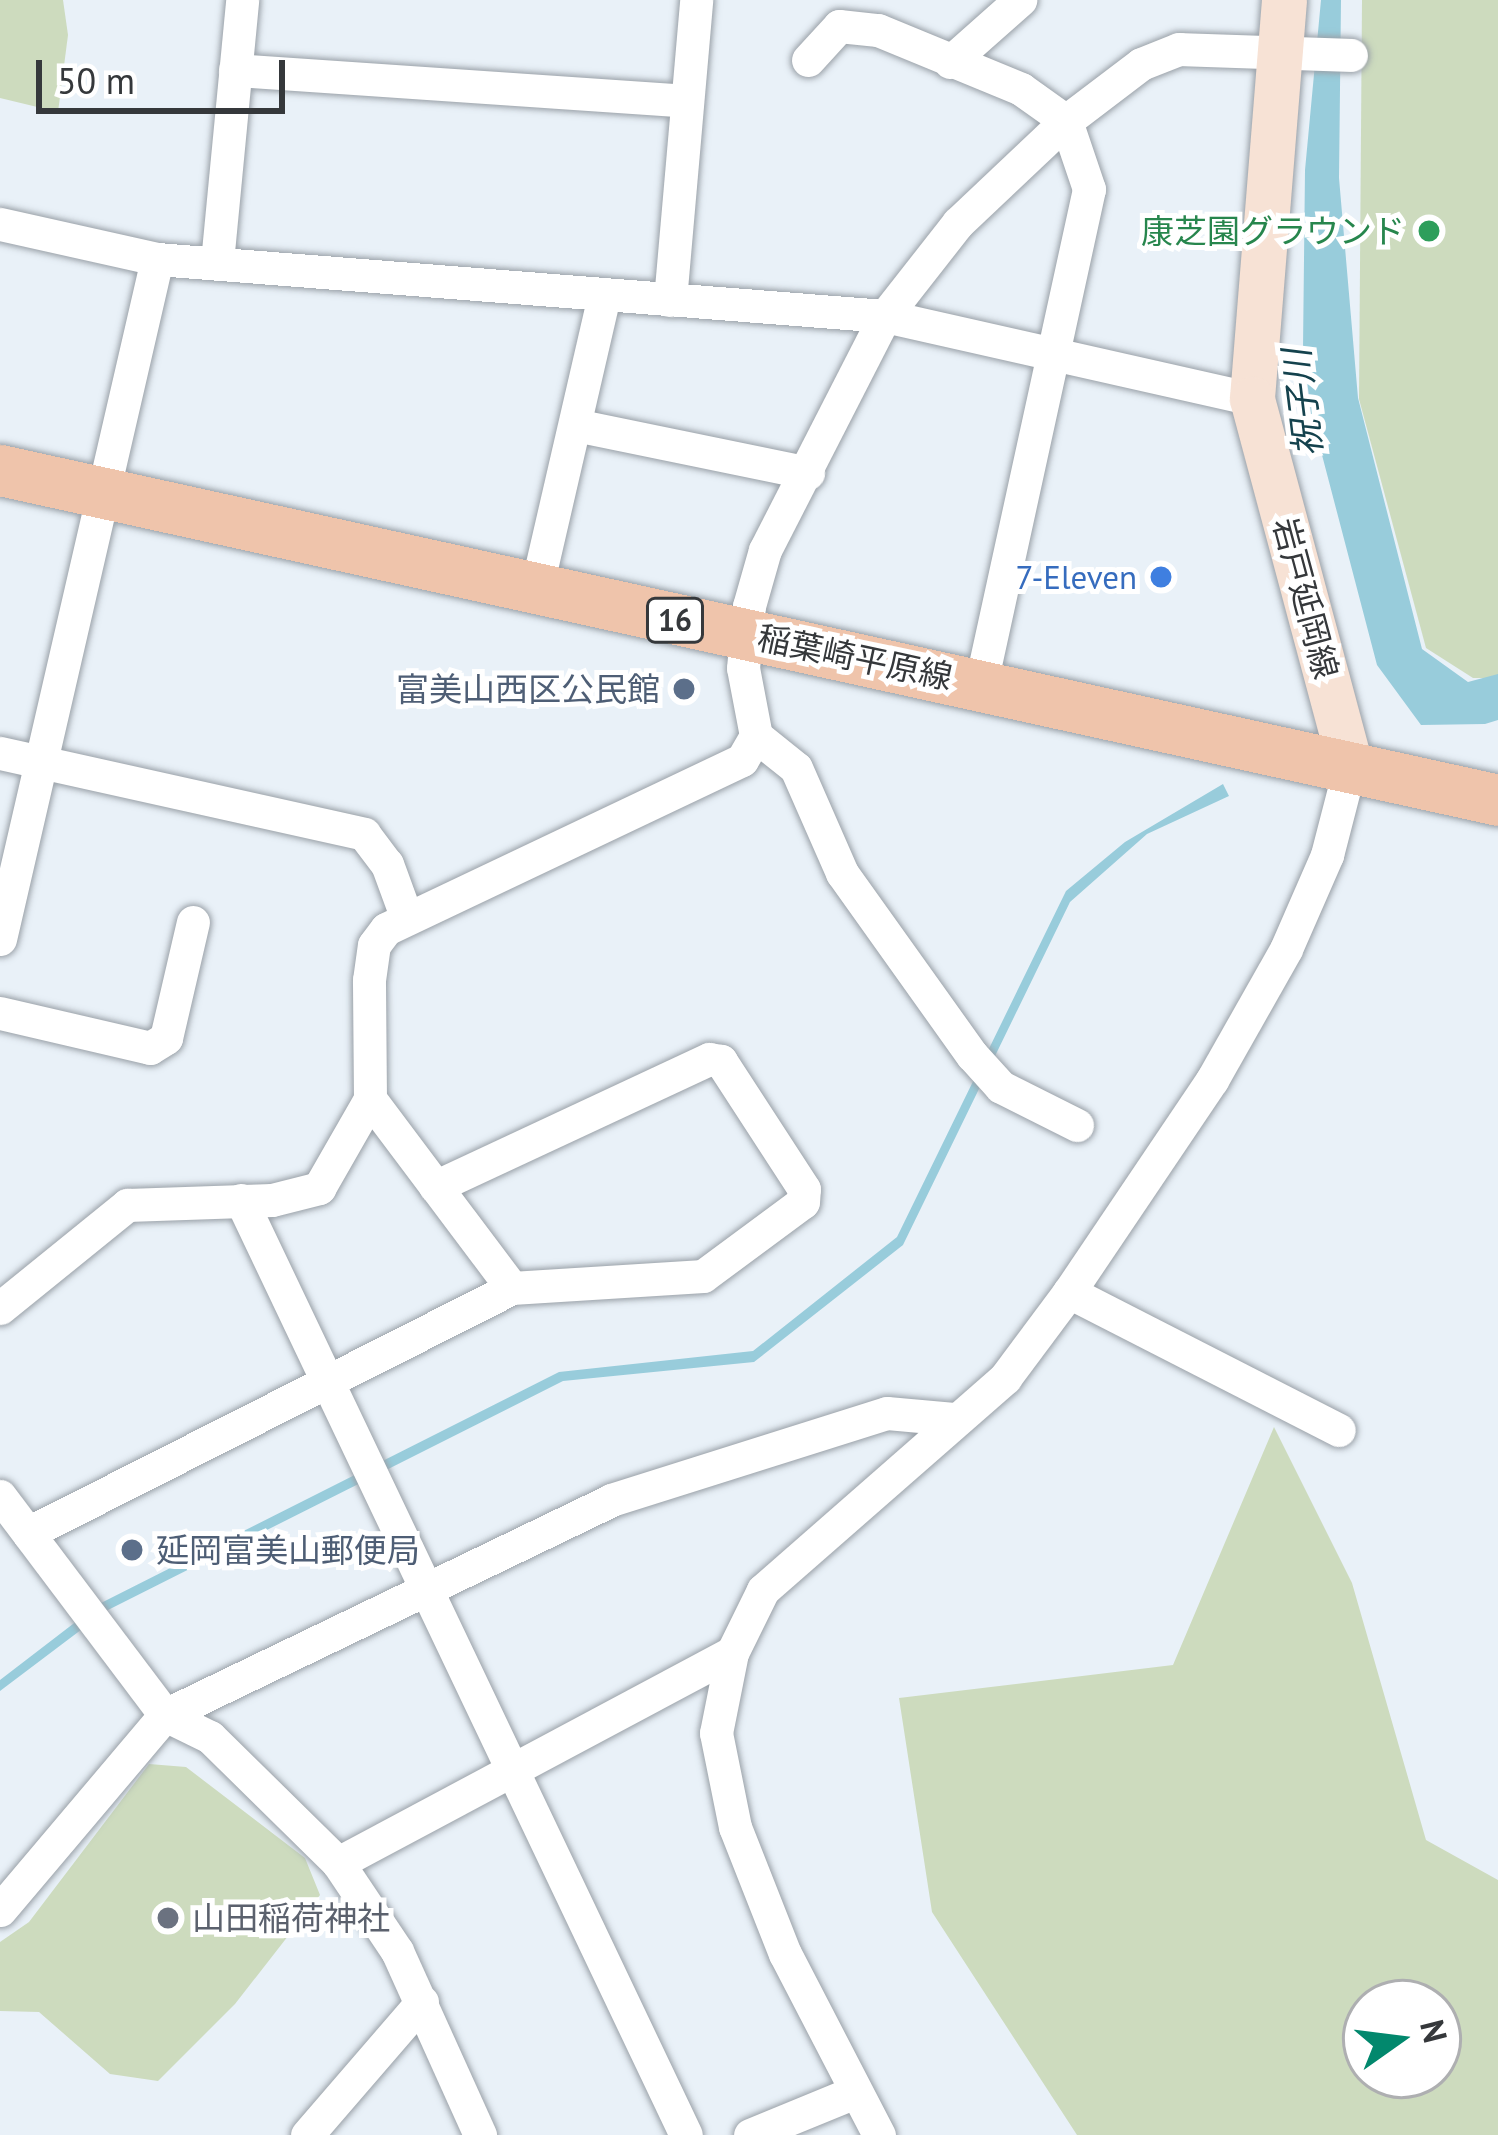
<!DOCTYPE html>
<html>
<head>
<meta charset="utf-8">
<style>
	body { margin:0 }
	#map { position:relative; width:1498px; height:2135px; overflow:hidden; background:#e9f1f8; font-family:"PT Sans","Noto Sans JP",sans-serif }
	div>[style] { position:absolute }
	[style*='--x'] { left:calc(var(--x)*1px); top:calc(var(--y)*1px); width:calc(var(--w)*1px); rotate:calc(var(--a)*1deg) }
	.green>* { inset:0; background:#cddbbe }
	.water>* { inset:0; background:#98ccdb }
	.roads { filter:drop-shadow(0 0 3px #9aa1a8) drop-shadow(0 0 3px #9aa1a8) }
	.street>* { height:33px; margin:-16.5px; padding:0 16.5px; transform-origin:16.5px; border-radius:16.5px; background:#fff }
	.secondary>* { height:45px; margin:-22.5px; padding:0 22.5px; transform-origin:22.5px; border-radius:22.5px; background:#f7e2d5 }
	.primary>* { height:51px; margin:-25.5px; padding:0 25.5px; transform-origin:25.5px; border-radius:25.5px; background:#efc4ab }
	.dots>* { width:33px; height:33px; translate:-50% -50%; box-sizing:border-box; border:6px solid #fff; border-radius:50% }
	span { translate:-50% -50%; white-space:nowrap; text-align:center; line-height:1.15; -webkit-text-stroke:10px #fff; paint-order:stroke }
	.shield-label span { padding:3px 9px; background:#fff; border:3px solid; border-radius:9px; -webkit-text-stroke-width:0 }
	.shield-label { font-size:30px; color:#35383b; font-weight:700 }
	.leisure-label { font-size:33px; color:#27864d }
	.right { translate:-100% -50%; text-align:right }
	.shop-label { font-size:33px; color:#366cbe }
	.street-label { font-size:33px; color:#35383b }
	.service-label { font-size:33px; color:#4e5e75 }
	.left { translate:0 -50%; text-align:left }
	.worship-label { font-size:33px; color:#5b616d }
	.water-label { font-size:36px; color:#14424d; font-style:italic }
	.north { position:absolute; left:1342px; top:1979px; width:120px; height:120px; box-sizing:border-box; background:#fff; border:3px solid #aeafb1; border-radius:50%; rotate:76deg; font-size:33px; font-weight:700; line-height:48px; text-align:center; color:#35383b }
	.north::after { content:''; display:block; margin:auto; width:42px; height:54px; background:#02886d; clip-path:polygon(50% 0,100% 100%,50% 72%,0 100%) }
	.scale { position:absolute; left:36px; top:60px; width:249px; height:54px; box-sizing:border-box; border:6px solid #35383b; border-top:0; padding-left:15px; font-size:36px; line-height:42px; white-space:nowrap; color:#35383b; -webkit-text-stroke:9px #fff; paint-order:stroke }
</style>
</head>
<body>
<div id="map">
	<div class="green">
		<div style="clip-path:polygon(0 0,63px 0,68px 35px,58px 112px,0 98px)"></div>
		<div style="clip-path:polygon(1362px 0,1498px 0,1498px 678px,1473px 678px,1426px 648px,1359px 399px)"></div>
		<div style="clip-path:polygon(evenodd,1274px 1427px,1352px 1583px,1426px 1840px,1498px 1880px,1498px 2135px,1077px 2135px,932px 1912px,899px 1698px,1173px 1665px,1274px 1427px,1366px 2003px,1438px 2003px,1438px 2075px,1366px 2075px,1366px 2003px)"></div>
		<div style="clip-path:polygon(149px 1764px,186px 1767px,305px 1858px,320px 1895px,235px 2004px,158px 2081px,110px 2074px,39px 2012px,0 2011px,0 1942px,29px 1922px)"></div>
	</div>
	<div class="water">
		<div style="clip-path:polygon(1321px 0,1341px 0,1339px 178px,1358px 398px,1422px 649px,1468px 682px,1498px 674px,1498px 720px,1485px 724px,1421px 725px,1377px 665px,1311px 413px,1303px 348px,1305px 170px)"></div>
		<div style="clip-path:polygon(1223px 784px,1229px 796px,1147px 834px,1070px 902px,903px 1245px,754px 1362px,563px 1381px,106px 1611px,0 1691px,0 1680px,99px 1604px,559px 1372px,753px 1351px,897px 1237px,1066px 891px,1125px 842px)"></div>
	</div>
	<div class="roads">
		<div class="street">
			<div style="--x:808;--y:60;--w:46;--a:-47.6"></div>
			<div style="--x:839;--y:26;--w:39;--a:6"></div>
			<div style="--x:878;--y:30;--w:155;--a:22.4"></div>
			<div style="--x:1021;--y:89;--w:55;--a:35.4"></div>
			<div style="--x:1066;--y:121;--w:72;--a:71.3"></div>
			<div style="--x:1089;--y:189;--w:506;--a:102.33"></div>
			<div style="--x:950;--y:62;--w:94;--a:-41.5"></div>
			<div style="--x:235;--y:70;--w:452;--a:3.9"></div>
			<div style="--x:0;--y:224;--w:161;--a:12.6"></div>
			<div style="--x:157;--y:259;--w:730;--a:4.48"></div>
			<div style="--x:885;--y:316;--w:376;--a:12.7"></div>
			<div style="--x:217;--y:262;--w:263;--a:-84.5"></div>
			<div style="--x:670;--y:300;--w:301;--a:-85"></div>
			<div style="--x:575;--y:425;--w:238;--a:11.6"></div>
			<div style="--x:536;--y:590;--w:303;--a:-77"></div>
			<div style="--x:756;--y:736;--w:51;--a:38.7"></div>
			<div style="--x:796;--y:768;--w:115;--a:66.3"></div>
			<div style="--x:842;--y:873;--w:224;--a:54.5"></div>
			<div style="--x:972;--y:1055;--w:43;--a:47.8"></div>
			<div style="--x:1001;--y:1087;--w:85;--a:26.6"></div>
			<div style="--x:0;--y:753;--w:373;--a:12.5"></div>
			<div style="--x:364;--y:834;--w:38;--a:53"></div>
			<div style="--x:387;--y:864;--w:55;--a:69.9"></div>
			<div style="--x:0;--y:939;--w:698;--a:-77"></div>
			<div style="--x:0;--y:1013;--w:154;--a:13.1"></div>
			<div style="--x:150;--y:1048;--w:19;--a:-32"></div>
			<div style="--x:166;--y:1038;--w:119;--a:-76.9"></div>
			<div style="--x:370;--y:1099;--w:236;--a:53.1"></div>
			<div style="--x:241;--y:1200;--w:1035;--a:64.55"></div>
			<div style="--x:1069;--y:1292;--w:303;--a:27.1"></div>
			<div style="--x:0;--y:1308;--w:164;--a:-39"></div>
			<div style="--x:127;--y:1205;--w:145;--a:-2"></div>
			<div style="--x:272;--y:1200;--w:49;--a:-14.3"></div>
			<div style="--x:319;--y:1188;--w:103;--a:-60.2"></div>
			<div style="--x:370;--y:1099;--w:119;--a:-90.5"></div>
			<div style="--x:369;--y:980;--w:35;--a:-82"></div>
			<div style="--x:374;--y:945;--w:20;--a:-53"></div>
			<div style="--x:386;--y:929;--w:394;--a:-25.4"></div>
			<div style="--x:742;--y:760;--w:28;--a:-60"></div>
			<div style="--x:756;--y:736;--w:69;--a:-100.8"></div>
			<div style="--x:743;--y:668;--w:62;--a:-84.5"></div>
			<div style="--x:749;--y:606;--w:58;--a:-74.1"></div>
			<div style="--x:765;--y:550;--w:263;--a:-62.9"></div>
			<div style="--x:885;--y:316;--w:118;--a:-51.9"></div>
			<div style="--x:958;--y:223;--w:149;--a:-43.4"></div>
			<div style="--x:1066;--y:121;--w:94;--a:-37.2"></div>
			<div style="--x:1141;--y:64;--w:41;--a:-21.5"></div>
			<div style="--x:1179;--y:49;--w:172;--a:2"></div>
			<div style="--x:0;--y:1496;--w:274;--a:53"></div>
			<div style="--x:165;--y:1715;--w:50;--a:26.1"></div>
			<div style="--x:210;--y:1737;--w:180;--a:44.5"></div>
			<div style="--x:338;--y:1863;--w:106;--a:56.2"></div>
			<div style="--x:397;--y:1951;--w:202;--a:65.7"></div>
			<div style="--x:28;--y:1533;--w:542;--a:-26.85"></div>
			<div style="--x:512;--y:1288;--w:191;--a:-3.6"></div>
			<div style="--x:703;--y:1276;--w:124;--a:-36.5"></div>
			<div style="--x:803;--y:1202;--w:13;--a:-86"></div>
			<div style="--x:804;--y:1189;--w:153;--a:-123"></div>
			<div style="--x:721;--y:1061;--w:12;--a:-171"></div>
			<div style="--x:709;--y:1059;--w:302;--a:155"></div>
			<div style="--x:338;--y:1863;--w:446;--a:-28.1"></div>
			<div style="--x:0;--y:1910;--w:255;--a:-49.8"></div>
			<div style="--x:165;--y:1715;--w:495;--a:-25.7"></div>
			<div style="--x:611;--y:1500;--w:289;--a:-17.5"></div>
			<div style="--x:887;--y:1413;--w:67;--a:5.1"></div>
			<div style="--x:307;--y:2135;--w:176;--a:-49.2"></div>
			<div style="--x:750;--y:2135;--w:113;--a:-22.3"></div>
			<div style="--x:879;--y:2135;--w:204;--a:-117.4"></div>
			<div style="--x:785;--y:1954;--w:136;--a:-111.5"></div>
			<div style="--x:735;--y:1827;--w:96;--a:-101.4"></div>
			<div style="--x:716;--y:1733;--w:82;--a:-78.7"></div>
			<div style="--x:732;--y:1653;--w:70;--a:-63.8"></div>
			<div style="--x:763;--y:1590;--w:322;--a:-41.2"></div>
			<div style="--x:1005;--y:1378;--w:107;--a:-53.3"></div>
			<div style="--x:1069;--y:1292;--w:256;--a:-56"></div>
			<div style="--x:1212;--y:1080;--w:150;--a:-60.5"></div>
			<div style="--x:1286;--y:949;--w:103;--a:-66.4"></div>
			<div style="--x:1327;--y:855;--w:92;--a:-75.5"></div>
		</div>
		<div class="secondary">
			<div style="--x:1284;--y:0;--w:400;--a:94.6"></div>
			<div style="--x:1252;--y:399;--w:380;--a:75"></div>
		</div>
		<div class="primary">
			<div style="--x:0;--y:470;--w:1534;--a:12.42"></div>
		</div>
	</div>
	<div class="dots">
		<div style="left:1429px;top:231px;background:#2e9e5b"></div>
		<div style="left:1161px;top:577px;background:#3f7fe0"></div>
		<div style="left:684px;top:689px;background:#5c6f8a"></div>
		<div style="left:132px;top:1550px;background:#5c6f8a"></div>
		<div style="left:168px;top:1918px;background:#6b7280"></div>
	</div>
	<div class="shield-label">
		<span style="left:675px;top:620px">16</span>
	</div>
	<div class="leisure-label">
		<span class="right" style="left:1405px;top:231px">康芝園グラウンド</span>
	</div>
	<div class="shop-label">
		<span class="right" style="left:1137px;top:577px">7-Eleven</span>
	</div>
	<div class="street-label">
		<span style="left:1306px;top:598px;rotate:75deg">岩戸延岡線</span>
		<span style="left:855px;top:657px;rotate:12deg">稲葉崎平原線</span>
	</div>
	<div class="service-label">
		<span class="right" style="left:660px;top:689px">富美山西区公民館</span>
		<span class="left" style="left:156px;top:1550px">延岡富美山郵便局</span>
	</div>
	<div class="worship-label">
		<span class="left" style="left:192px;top:1918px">山田稲荷神社</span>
	</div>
	<div class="water-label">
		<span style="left:1302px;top:403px;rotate:-97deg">祝子川</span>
	</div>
	<div class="north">N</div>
	<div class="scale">50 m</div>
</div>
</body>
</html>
